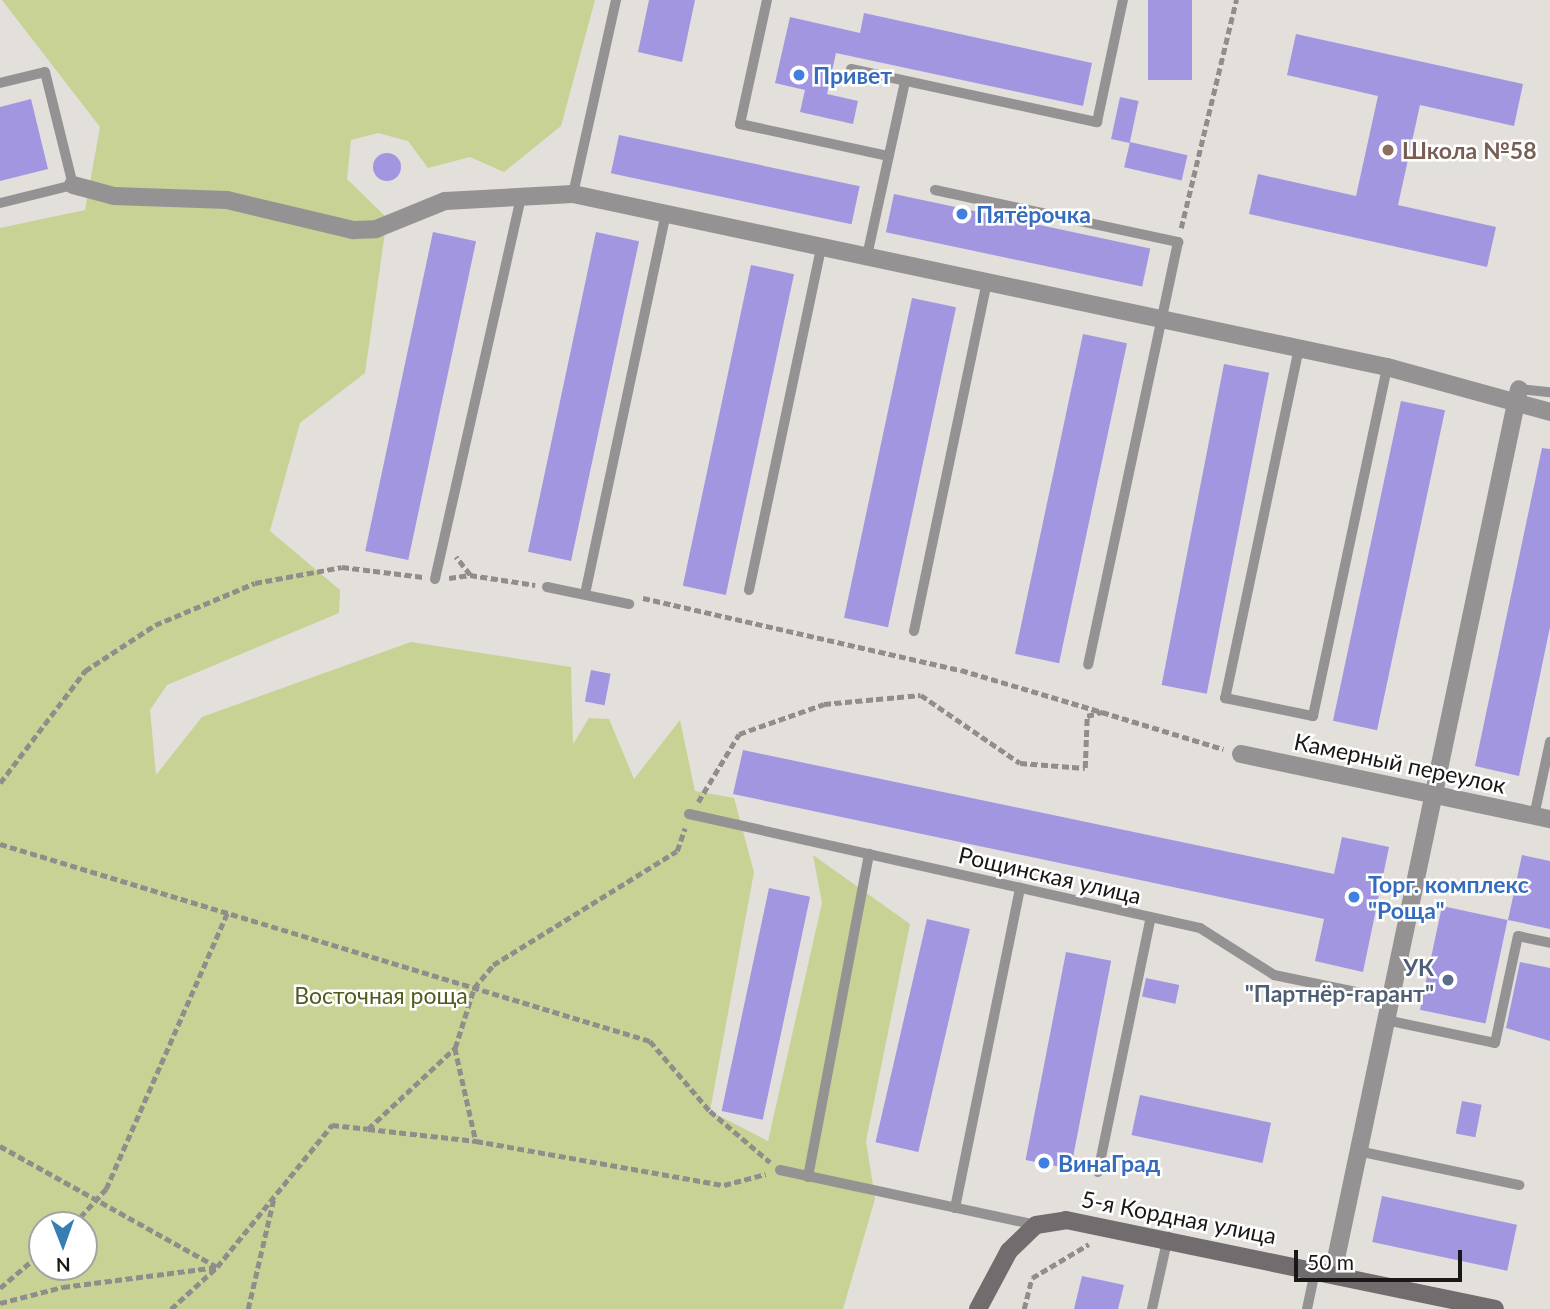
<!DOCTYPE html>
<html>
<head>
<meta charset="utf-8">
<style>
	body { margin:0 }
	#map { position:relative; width:1550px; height:1309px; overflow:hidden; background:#e3dfda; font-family:Lato,sans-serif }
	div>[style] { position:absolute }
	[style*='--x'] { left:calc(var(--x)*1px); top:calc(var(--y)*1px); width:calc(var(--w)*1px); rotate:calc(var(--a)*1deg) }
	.green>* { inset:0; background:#c8d294 }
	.building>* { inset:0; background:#a396e1; transform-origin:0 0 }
	.round { border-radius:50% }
	.path>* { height:4.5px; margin-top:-2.25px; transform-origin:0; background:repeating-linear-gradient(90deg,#918d8a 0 7px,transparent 0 10.5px) }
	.service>* { height:10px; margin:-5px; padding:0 5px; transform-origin:5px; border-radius:5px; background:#959293 }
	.minor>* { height:18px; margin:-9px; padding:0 9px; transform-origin:9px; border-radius:9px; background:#959293 }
	.secondary>* { height:18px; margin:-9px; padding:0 9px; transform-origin:9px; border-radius:9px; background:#716d6f }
	.dots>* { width:19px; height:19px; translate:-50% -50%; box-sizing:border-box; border:4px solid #fff; border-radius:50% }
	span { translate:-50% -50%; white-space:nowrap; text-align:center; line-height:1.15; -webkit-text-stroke:5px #fff; paint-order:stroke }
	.shop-label { font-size:23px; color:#366cbe; font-weight:700 }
	.left { translate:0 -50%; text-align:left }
	.education-label { font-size:23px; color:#785e54; font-weight:700 }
	.street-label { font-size:23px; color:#1a1816 }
	.service-label { font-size:23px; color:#4e5e75; font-weight:700 }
	.right { translate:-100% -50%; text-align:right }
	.park-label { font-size:23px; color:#535a1e }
	.north { position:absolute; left:28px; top:1211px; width:70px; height:70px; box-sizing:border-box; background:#fff; border:2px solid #a3a3a2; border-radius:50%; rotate:179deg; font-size:19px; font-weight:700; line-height:28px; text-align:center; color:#1a1816 }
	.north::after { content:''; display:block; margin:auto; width:24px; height:32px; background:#367eb3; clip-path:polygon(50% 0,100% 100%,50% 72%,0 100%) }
	.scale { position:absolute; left:1294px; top:1250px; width:168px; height:32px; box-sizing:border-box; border:4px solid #1a1816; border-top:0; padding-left:9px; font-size:21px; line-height:24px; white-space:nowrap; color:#1a1816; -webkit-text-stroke:5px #fff; paint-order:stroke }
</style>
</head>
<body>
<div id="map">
	<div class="green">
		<div style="clip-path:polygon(evenodd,2px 0,595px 0,561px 126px,504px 172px,470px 157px,428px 168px,408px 141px,378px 133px,351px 140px,347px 179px,387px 218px,365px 373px,300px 423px,270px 531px,340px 590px,339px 613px,167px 685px,150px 710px,156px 775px,202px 717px,411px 642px,571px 667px,573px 744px,589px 718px,609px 719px,634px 779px,680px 720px,695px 791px,734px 798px,754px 872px,710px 1111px,768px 1141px,822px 903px,813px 855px,910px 924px,866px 1141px,875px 1199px,843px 1309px,0 1309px,0 228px,85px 210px,100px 127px,2px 0,42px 1225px,84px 1225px,84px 1267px,42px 1267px,42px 1225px)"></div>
	</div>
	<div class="building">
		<div style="clip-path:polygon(649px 0,695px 0,682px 62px,638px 52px)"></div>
		<div style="left:1148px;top:0;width:44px;height:80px"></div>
		<div style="clip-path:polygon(864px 13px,1092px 63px,1083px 106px,836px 53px,827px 94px,858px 101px,853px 124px,800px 112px,805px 90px,775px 83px,790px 17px,860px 33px)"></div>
		<div style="clip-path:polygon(1296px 34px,1523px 84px,1514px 126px,1420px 105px,1398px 205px,1496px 227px,1487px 267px,1249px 214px,1258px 174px,1356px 196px,1378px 96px,1287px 75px)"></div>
		<div style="left:1120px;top:97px;width:19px;height:43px;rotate:12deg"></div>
		<div style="clip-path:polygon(31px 99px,48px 169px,0 181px,0 107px)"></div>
		<div style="left:619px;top:135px;width:246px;height:39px;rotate:12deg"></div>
		<div style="left:1130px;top:142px;width:59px;height:26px;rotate:13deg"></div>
		<div class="round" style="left:373px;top:153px;width:28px;height:28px"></div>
		<div style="left:894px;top:194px;width:262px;height:39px;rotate:12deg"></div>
		<div style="left:433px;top:232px;width:44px;height:326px;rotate:12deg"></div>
		<div style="left:596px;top:232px;width:44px;height:327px;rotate:12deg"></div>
		<div style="left:751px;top:265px;width:44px;height:328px;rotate:12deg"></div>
		<div style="left:912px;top:298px;width:45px;height:327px;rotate:12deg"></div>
		<div style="left:1083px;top:334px;width:45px;height:327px;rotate:12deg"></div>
		<div style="left:1224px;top:364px;width:46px;height:327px;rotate:11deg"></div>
		<div style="left:1401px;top:401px;width:45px;height:327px;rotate:12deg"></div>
		<div style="clip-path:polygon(1542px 448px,1550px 449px,1550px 627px,1519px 776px,1475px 766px)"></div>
		<div style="left:591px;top:670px;width:20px;height:32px;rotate:11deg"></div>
		<div style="clip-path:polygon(743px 750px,1334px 874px,1342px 837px,1389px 847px,1363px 972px,1315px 961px,1324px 919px,733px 794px)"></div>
		<div style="clip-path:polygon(1522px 855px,1550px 861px,1550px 929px,1508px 920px)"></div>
		<div style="left:769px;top:888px;width:42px;height:228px;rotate:12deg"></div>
		<div style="left:1442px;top:906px;width:67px;height:106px;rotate:12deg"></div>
		<div style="left:927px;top:919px;width:44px;height:229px;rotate:13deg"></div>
		<div style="left:1066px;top:952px;width:46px;height:212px;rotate:11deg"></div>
		<div style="clip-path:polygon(1520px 962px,1550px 968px,1550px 1041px,1506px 1028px)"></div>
		<div style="left:1146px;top:978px;width:34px;height:19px;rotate:12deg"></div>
		<div style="left:1140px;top:1095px;width:134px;height:41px;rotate:12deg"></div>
		<div style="left:1462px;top:1101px;width:20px;height:33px;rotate:11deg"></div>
		<div style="left:1382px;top:1196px;width:138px;height:47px;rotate:12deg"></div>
		<div style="clip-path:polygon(1082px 1276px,1124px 1285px,1118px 1309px,1074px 1309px)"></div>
	</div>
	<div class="path">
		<div style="--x:1181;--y:228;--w:235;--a:-76.4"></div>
		<div style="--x:470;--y:575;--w:66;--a:8.7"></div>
		<div style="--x:449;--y:578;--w:21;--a:-8"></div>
		<div style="--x:470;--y:575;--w:23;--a:-128"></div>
		<div style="--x:643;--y:598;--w:326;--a:12.8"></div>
		<div style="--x:961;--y:670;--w:147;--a:16.6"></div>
		<div style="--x:0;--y:783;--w:141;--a:-52.8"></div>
		<div style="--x:85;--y:671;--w:84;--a:-33.3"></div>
		<div style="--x:155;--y:625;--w:108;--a:-22.8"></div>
		<div style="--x:255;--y:583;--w:88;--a:-10.4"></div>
		<div style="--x:342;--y:567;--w:82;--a:7"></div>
		<div style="--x:698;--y:802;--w:79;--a:-58.9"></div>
		<div style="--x:739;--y:734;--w:90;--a:-19.4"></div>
		<div style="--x:824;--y:704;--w:97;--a:-5.3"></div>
		<div style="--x:921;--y:695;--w:120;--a:34.5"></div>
		<div style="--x:1020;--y:763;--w:65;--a:4.4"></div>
		<div style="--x:1085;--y:768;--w:52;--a:-87.8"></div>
		<div style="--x:1087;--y:716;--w:16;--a:-15"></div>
		<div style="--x:1102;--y:712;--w:127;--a:17"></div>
		<div style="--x:0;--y:844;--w:679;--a:16.86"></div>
		<div style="--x:650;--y:1041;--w:92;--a:49.4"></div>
		<div style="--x:710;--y:1111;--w:79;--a:40.4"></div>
		<div style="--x:455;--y:1048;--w:95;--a:77.3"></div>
		<div style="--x:368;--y:1129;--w:109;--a:6.3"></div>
		<div style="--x:476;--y:1141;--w:252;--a:10.1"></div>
		<div style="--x:724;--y:1185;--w:43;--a:-14.7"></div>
		<div style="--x:0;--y:1146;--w:248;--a:29.1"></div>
		<div style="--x:73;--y:1225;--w:49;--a:-47.5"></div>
		<div style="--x:106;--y:1189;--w:301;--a:-66.3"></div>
		<div style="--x:0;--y:1288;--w:55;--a:-40.6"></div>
		<div style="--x:0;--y:1303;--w:65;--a:-14.3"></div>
		<div style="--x:63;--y:1287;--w:154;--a:-7.4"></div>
		<div style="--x:171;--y:1309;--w:62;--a:-42.4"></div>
		<div style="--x:217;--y:1267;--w:183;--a:-51"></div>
		<div style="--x:332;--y:1125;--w:36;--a:6"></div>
		<div style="--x:368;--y:1129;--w:119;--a:-43"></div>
		<div style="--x:455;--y:1048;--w:63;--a:-72.4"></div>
		<div style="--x:474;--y:988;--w:30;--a:-50"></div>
		<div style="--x:493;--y:965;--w:216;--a:-31.8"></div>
		<div style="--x:677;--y:851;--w:24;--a:-71"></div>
		<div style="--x:248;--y:1309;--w:115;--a:-76.9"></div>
		<div style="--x:1024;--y:1309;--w:32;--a:-76"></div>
		<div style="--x:1032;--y:1278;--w:66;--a:-30.8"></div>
	</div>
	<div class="service">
		<div style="--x:767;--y:0;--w:127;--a:102.3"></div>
		<div style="--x:740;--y:124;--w:151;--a:12.2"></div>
		<div style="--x:851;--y:69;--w:252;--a:12.2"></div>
		<div style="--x:1097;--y:122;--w:125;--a:-78"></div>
		<div style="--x:0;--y:83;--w:46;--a:-13.7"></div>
		<div style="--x:45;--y:72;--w:116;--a:76.1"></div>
		<div style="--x:73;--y:185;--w:75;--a:166.1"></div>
		<div style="--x:935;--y:190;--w:249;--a:12.1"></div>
		<div style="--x:1178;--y:242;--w:432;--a:102"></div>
		<div style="--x:573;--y:194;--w:199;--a:-77.5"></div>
		<div style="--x:867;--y:256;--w:179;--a:-77.7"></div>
		<div style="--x:1299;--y:348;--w:358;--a:101.9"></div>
		<div style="--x:1225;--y:698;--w:90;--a:11.6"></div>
		<div style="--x:1313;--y:716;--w:357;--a:-78"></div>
		<div style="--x:1519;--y:389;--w:31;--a:6"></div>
		<div style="--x:435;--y:579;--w:395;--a:-77.3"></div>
		<div style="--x:547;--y:587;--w:84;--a:11.7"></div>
		<div style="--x:749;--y:590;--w:350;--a:-78.1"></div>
		<div style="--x:585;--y:594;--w:389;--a:-78"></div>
		<div style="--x:914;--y:631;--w:357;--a:-78.2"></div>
		<div style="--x:689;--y:814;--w:524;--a:12.58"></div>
		<div style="--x:1200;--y:928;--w:88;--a:32.4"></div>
		<div style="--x:1274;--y:975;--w:118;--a:11.7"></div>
		<div style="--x:1534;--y:816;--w:76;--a:-77.8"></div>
		<div style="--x:1386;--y:1020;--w:111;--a:11.9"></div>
		<div style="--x:1495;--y:1043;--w:109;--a:-77.9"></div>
		<div style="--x:1518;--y:936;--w:33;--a:12"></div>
		<div style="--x:1358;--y:1151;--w:165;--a:11.9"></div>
		<div style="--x:780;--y:1170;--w:262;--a:12.1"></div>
		<div style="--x:1098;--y:1172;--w:260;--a:-78.3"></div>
		<div style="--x:808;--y:1177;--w:329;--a:-79.3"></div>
		<div style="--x:955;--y:1208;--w:327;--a:-78.5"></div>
		<div style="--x:1152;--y:1309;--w:74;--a:-77.5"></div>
		<div style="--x:1307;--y:1309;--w:40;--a:-78"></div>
	</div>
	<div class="minor">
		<div style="--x:73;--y:185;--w:42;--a:15"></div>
		<div style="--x:114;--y:196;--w:113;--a:2"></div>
		<div style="--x:227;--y:200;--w:130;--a:13.4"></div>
		<div style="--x:353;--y:230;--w:23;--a:-2"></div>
		<div style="--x:376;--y:229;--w:74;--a:-22.1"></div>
		<div style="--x:445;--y:201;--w:128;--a:-3.1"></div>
		<div style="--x:573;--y:194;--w:832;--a:12"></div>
		<div style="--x:1387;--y:367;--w:169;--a:15.4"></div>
		<div style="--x:1241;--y:754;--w:316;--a:11.9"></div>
		<div style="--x:1333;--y:1273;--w:903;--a:-78.12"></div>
	</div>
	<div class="secondary">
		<div style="--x:978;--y:1309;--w:66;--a:-61.9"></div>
		<div style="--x:1009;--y:1251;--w:37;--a:-44"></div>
		<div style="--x:1036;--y:1225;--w:30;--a:-9"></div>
		<div style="--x:1066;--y:1220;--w:438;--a:11.7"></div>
	</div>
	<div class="dots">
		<div style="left:799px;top:75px;background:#3f7fe0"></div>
		<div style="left:1388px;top:150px;background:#8d6e63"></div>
		<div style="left:962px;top:214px;background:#3f7fe0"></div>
		<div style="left:1354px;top:897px;background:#3f7fe0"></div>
		<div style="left:1448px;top:980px;background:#5c6f8a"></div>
		<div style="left:1044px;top:1163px;background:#3f7fe0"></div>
	</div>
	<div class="shop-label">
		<span class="left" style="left:813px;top:75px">Привет</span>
		<span class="left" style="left:976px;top:214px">Пятёрочка</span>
		<span class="left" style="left:1368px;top:897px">Торг. комплекс<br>"Роща"</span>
		<span class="left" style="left:1058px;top:1163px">ВинаГрад</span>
	</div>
	<div class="education-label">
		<span class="left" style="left:1402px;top:150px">Школа №58</span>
	</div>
	<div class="street-label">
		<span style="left:1400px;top:763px;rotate:12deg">Камерный переулок</span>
		<span style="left:1050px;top:875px;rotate:13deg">Рощинская улица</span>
		<span style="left:1179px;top:1217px;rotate:11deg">5-я Кордная улица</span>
	</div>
	<div class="service-label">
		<span class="right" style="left:1434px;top:980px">УК<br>"Партнёр-гарант"</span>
	</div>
	<div class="park-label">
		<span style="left:381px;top:995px">Восточная роща</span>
	</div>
	<div class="north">N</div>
	<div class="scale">50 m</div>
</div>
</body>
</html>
